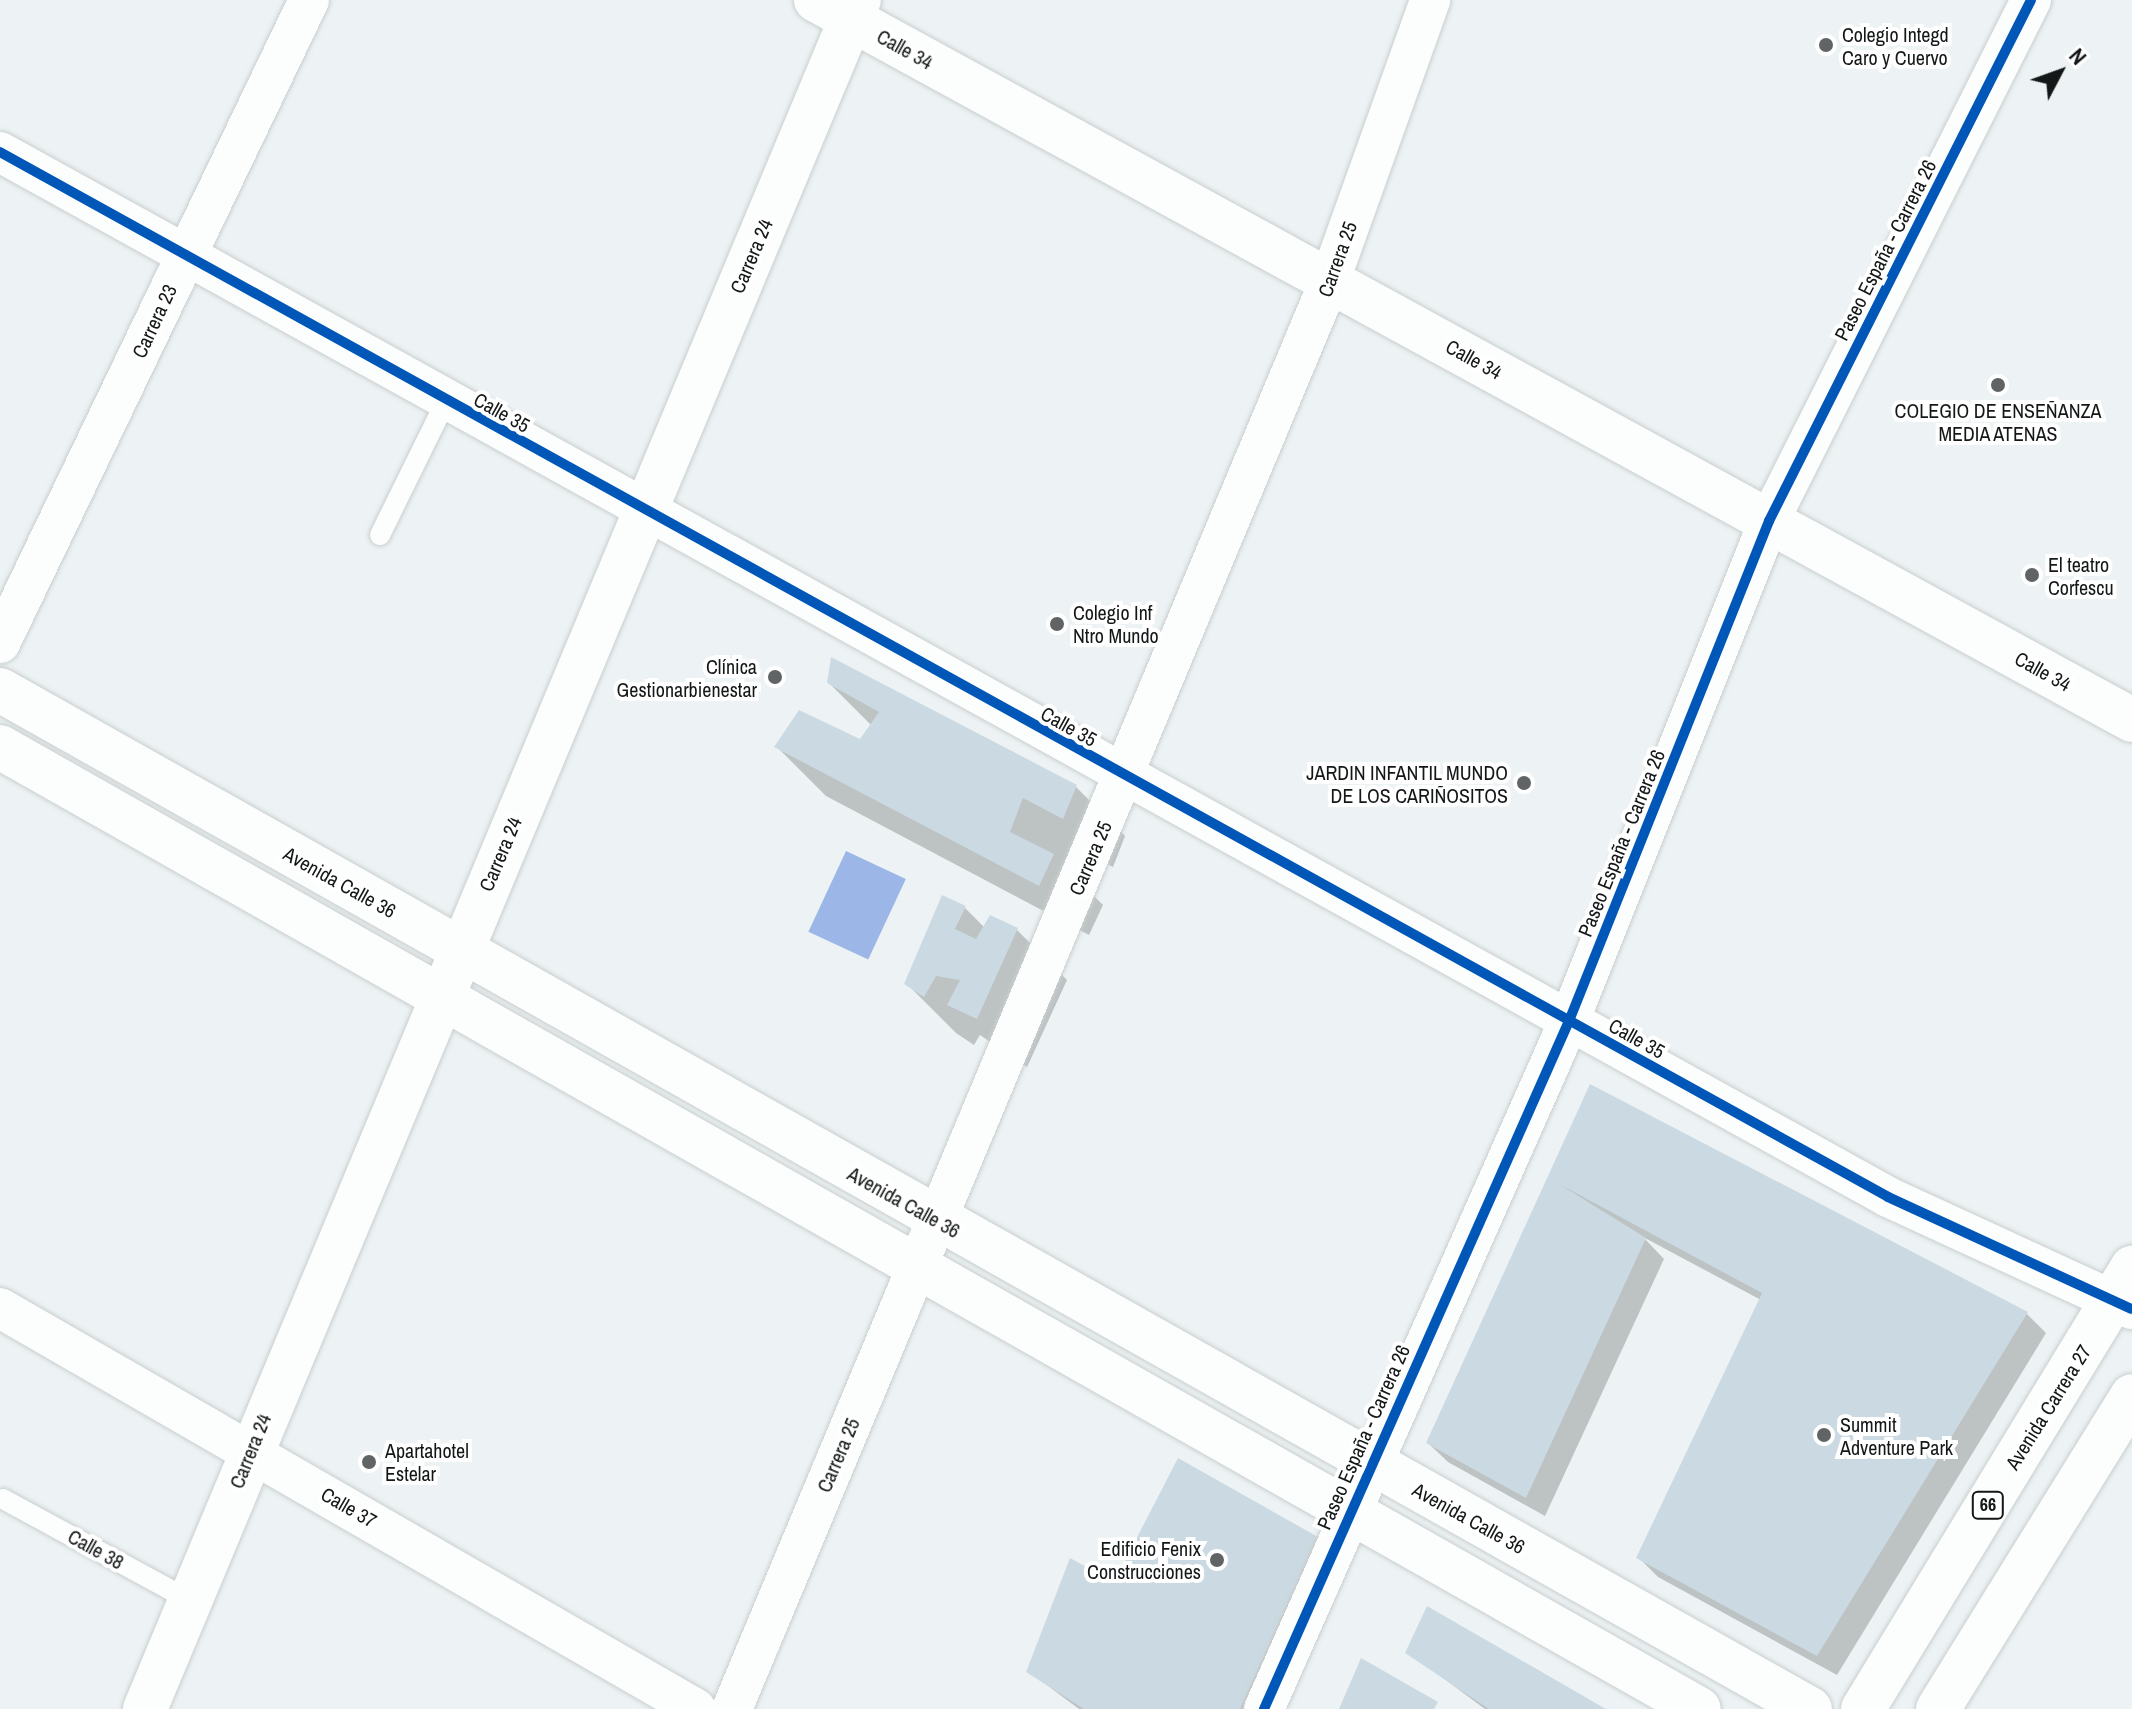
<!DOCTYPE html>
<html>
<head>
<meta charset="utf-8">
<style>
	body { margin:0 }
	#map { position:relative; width:2132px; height:1709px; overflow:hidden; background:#edf3f4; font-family:"Archivo Narrow",sans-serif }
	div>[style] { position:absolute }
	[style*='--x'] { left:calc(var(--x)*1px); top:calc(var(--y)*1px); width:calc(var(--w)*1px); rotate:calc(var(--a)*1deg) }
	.water>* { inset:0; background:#9cb7e7; transform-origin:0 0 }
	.shadow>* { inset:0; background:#0003 }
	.building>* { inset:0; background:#cbdae2 }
	.roads { filter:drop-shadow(0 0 2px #c9cecf) drop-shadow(0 0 2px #c9cecf) }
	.lane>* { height:20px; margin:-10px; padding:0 10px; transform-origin:10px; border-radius:10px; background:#fcfdfd }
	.street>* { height:40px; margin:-20px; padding:0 20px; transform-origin:20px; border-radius:20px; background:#fcfdfd }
	.secondary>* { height:44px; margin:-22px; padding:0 22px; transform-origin:22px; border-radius:22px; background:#fcfdfd }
	.highway>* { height:44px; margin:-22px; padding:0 22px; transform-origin:22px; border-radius:22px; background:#fcfdfd }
	.cycleway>* { height:10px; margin:-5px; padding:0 5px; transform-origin:5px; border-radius:5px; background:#0057b8 }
	.dots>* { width:22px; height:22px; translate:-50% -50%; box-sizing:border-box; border:4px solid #fff; border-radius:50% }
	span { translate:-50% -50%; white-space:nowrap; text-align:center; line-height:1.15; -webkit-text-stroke:8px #fff; paint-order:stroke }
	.shield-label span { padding:2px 6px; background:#fff; border:2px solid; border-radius:6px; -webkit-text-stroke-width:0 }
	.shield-label { font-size:18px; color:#141718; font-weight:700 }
	.poi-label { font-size:20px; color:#141718 }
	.left { translate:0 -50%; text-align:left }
	.right { translate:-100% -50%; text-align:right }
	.street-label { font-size:20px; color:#141718 }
	.north { position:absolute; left:2020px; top:32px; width:80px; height:80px; -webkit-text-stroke:6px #fff; paint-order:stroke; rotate:49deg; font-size:22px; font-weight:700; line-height:32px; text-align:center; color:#141718 }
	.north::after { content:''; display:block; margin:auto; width:28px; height:36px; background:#141718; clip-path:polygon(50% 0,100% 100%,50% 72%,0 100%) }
</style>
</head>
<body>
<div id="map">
	<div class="water">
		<div style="left:846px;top:851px;width:66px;height:89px;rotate:25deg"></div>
	</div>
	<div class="shadow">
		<div style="clip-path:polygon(829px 683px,1075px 786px,1125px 836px,1113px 867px,1073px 846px,1065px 867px,1103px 905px,1089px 935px,826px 796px,777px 747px,860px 742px,872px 726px)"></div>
		<div style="clip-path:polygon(965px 908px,985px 928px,990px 918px,1017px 930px,1067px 980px,1027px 1067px,980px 1035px,974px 1045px,956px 1033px,907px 984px)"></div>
		<div style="clip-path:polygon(1591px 1087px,2027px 1314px,2046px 1333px,1837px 1675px,1658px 1577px,1638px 1557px,1761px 1300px,1643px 1237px,1664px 1259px,1545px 1516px,1448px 1462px,1428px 1443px)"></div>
		<div style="clip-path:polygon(1317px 1539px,1345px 1567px,1267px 1709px,1079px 1709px,1028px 1671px,1115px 1585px)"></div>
		<div style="clip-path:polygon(1408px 1652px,1602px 1709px,1485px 1709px)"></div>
	</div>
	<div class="building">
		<div style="clip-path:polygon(831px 657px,1077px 785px,1063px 819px,1023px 798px,1010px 832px,1054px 854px,1039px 886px,774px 747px,799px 710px,860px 739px,879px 712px,827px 683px)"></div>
		<div style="clip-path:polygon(942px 895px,966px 906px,955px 929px,976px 939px,990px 915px,1018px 928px,977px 1019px,947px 1005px,960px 980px,936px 976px,924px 997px,904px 984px)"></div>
		<div style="clip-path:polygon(1590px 1084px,2028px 1312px,1817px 1656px,1636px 1558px,1762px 1293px,1559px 1184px,1646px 1238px,1526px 1498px,1426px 1443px)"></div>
		<div style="clip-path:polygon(1178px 1458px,1318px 1537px,1240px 1709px,1084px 1709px,1026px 1672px,1070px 1558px,1114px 1582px)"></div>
		<div style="clip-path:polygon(1427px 1606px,1606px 1709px,1489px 1709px,1405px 1653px)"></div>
		<div style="clip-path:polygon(1361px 1658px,1438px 1702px,1434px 1709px,1339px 1709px)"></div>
	</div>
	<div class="roads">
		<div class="lane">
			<div style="--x:380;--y:535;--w:149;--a:-63.8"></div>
			<div style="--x:3;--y:1499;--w:212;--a:28.5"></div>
		</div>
		<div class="street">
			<div style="--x:0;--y:152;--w:2158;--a:28.96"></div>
			<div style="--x:1888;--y:1197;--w:268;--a:24.7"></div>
			<div style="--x:0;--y:643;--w:713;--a:-64.33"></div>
			<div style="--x:0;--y:1308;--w:803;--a:29.95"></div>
			<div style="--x:732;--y:1709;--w:1549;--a:-67.29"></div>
			<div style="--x:1330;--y:280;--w:297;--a:-70.3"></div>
			<div style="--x:1264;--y:1709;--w:753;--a:-66.09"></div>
			<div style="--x:1569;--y:1021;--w:539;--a:-68.2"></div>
			<div style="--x:1769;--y:521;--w:583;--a:-63.3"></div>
		</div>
		<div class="secondary">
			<div style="--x:816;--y:0;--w:1500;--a:28.68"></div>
			<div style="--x:0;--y:690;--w:2077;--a:29.38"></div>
			<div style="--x:0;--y:747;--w:1952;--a:29.52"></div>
			<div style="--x:145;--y:1709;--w:1852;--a:-67.33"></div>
		</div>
		<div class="highway">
			<div style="--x:1863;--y:1709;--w:517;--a:-58.62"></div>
			<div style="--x:1938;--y:1709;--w:368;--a:-58.2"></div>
		</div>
	</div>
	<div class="cycleway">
		<div style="--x:0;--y:152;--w:2158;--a:28.96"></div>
		<div style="--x:1888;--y:1197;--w:268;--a:24.7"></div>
		<div style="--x:1264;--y:1709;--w:753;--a:-66.09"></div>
		<div style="--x:1569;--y:1021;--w:539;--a:-68.2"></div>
		<div style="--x:1769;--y:521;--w:583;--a:-63.3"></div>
	</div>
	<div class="dots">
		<div style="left:1826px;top:45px;background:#606465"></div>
		<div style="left:1998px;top:385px;background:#606465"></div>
		<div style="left:2032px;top:575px;background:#606465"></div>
		<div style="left:1057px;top:624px;background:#606465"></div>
		<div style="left:775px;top:677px;background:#606465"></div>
		<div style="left:1524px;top:783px;background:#606465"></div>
		<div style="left:1824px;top:1435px;background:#606465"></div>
		<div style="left:369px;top:1462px;background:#606465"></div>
		<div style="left:1217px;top:1560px;background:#606465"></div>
	</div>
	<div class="shield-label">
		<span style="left:1988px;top:1505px">66</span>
	</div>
	<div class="poi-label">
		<span class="left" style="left:1842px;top:46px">Colegio Integd<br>Caro y Cuervo</span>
		<span style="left:1998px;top:422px">COLEGIO DE ENSEÑANZA<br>MEDIA ATENAS</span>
		<span class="left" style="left:2048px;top:576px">El teatro<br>Corfescu</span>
		<span class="left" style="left:1073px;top:624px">Colegio Inf<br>Ntro Mundo</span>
		<span class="right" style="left:757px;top:678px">Clínica<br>Gestionarbienestar</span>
		<span class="right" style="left:1508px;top:784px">JARDIN INFANTIL MUNDO<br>DE LOS CARIÑOSITOS</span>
		<span class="left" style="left:1840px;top:1436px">Summit<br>Adventure Park</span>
		<span class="left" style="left:385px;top:1462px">Apartahotel<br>Estelar</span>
		<span class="right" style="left:1201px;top:1560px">Edificio Fenix<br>Construcciones</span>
	</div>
	<div class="street-label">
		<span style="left:905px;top:49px;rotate:29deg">Calle 34</span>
		<span style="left:1885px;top:250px;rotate:-63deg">Paseo España - Carrera 26</span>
		<span style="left:751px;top:256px;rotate:-67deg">Carrera 24</span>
		<span style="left:1337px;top:259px;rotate:-70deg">Carrera 25</span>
		<span style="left:154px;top:321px;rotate:-65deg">Carrera 23</span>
		<span style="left:1474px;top:359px;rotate:29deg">Calle 34</span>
		<span style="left:502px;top:412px;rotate:29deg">Calle 35</span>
		<span style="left:2043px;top:671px;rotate:29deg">Calle 34</span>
		<span style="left:1069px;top:726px;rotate:29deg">Calle 35</span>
		<span style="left:1621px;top:843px;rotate:-68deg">Paseo España - Carrera 26</span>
		<span style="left:500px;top:854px;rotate:-67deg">Carrera 24</span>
		<span style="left:1090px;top:858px;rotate:-67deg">Carrera 25</span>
		<span style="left:340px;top:882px;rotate:29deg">Avenida Calle 36</span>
		<span style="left:1637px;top:1038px;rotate:29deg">Calle 35</span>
		<span style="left:904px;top:1202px;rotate:29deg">Avenida Calle 36</span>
		<span style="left:2048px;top:1407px;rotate:-58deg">Avenida Carrera 27</span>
		<span style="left:1363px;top:1437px;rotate:-66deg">Paseo España - Carrera 26</span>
		<span style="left:250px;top:1451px;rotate:-68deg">Carrera 24</span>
		<span style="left:838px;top:1455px;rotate:-67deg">Carrera 25</span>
		<span style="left:349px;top:1507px;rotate:30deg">Calle 37</span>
		<span style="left:1469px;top:1518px;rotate:29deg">Avenida Calle 36</span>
		<span style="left:96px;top:1549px;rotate:29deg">Calle 38</span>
	</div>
	<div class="north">N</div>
</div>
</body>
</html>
